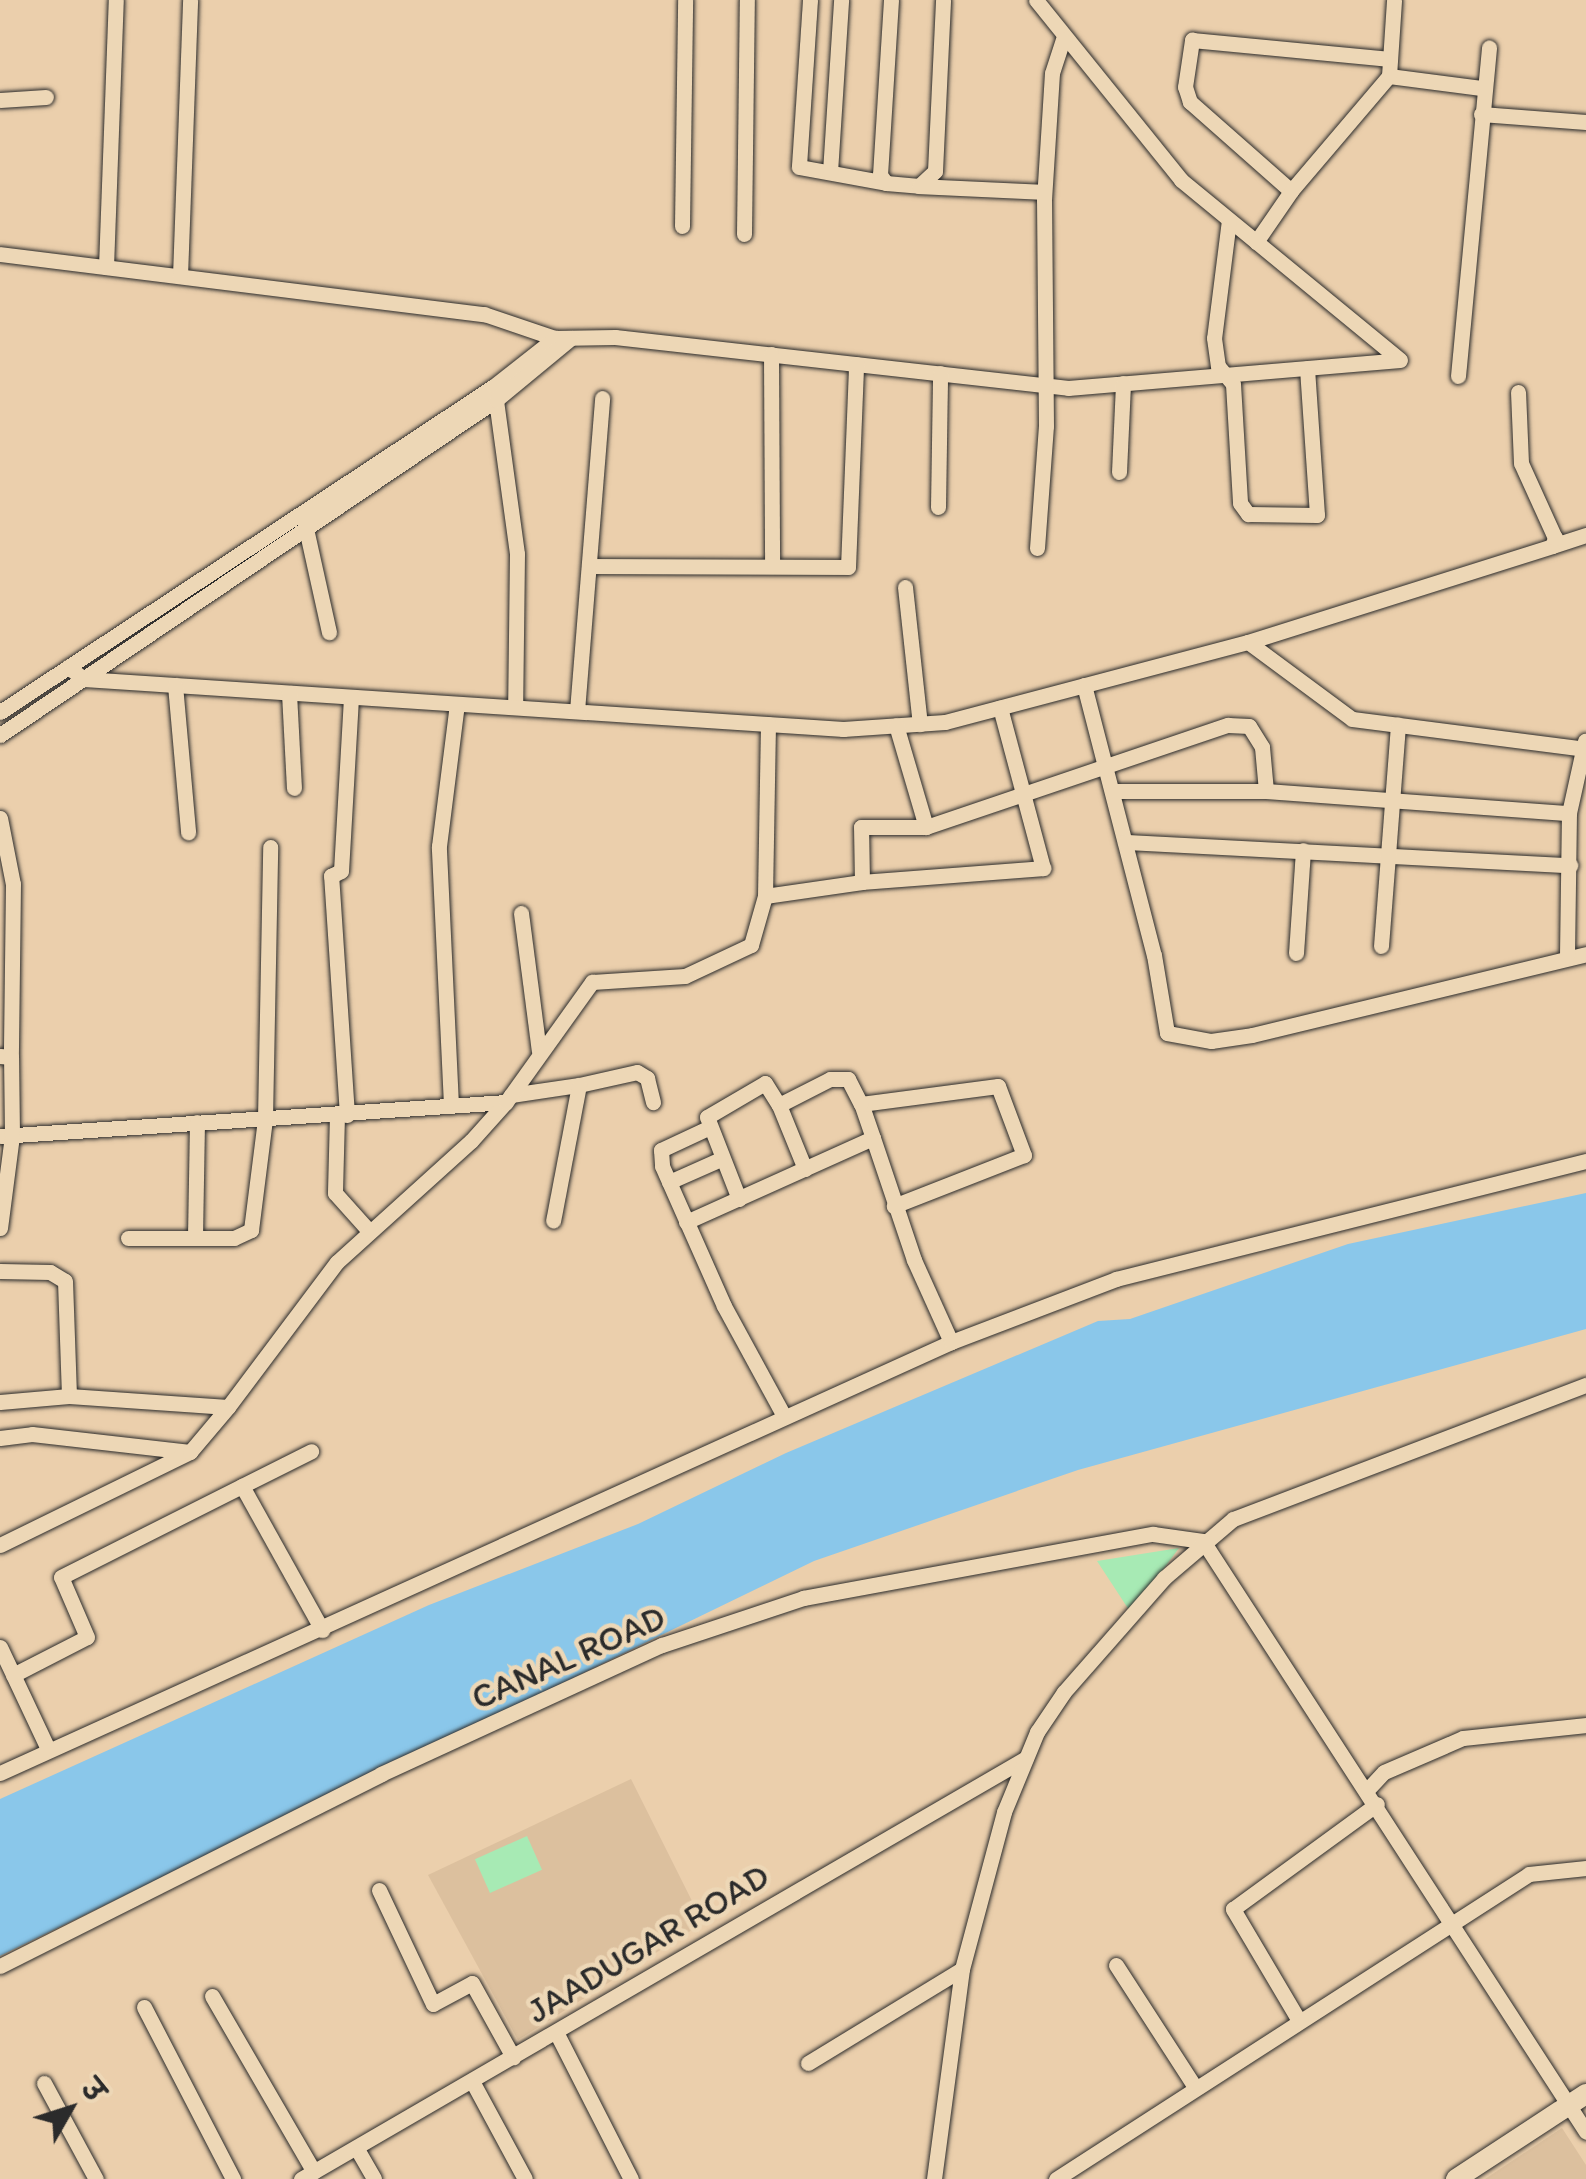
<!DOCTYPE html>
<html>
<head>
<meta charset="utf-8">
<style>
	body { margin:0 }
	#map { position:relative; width:1586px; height:2179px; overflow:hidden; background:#ebcfac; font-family:Itim,"Playpen Sans Deva",sans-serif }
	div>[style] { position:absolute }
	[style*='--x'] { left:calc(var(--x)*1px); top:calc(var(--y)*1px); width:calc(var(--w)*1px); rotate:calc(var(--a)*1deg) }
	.built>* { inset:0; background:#dcc09e }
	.green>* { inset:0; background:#a7eab4; transform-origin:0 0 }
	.water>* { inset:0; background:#8ac7ea }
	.roads { filter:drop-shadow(0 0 2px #2b2b2b) drop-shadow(0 0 2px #2b2b2b) }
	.minor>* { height:15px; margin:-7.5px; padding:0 7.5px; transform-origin:7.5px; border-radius:7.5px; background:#edd7b6 }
	.major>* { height:20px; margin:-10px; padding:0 10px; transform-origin:10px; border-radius:10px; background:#edd7b6 }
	span { translate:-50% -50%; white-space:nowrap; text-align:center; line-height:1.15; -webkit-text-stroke:9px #edd7b6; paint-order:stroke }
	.street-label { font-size:35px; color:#2b2b2b }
	.north { position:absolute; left:20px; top:2059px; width:100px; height:100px; -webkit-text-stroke:8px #edd7b6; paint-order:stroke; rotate:51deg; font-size:28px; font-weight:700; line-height:40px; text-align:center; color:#2b2b2b }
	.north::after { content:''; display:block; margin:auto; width:35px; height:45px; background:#2b2b2b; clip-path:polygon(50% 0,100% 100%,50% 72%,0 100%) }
</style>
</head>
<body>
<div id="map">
	<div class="built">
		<div style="clip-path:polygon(631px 1779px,703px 1923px,518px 2040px,428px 1875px)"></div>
		<div style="clip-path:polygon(1562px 2128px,1586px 2165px,1586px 2179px,1485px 2179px)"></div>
	</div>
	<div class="green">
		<div style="clip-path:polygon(1179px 1548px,1131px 1613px,1097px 1561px)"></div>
		<div style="left:527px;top:1836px;width:37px;height:57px;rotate:66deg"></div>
	</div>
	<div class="water">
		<div style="clip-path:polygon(1586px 1193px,1586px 1329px,1078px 1470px,814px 1561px,0 1956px,0 1799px,429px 1605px,638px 1524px,786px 1453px,1098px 1321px,1130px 1319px,1348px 1244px)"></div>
	</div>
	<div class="roads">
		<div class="minor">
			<div style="--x:810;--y:0;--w:167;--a:93.8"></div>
			<div style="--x:799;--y:167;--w:88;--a:10.4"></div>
			<div style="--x:891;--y:0;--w:175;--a:93.6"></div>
			<div style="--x:880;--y:175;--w:10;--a:53"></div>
			<div style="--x:886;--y:183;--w:33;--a:5"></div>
			<div style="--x:919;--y:186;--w:22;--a:-43"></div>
			<div style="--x:935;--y:171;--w:171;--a:-87.3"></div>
			<div style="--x:1036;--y:0;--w:231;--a:51.1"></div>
			<div style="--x:1181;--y:180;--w:283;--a:39.4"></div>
			<div style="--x:1389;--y:76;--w:93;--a:7.4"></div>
			<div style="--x:0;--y:100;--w:46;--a:-3.7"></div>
			<div style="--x:1481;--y:114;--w:105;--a:4.4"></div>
			<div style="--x:830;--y:172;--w:172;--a:-86.3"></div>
			<div style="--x:919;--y:186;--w:125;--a:2.7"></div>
			<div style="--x:1291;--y:191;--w:135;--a:-138.6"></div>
			<div style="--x:1190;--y:102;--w:16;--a:-108"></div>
			<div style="--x:1185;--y:87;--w:48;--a:-81.5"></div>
			<div style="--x:1192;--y:40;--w:199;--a:5.5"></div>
			<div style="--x:1229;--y:220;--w:119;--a:97.2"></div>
			<div style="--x:1214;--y:338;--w:28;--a:82"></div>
			<div style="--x:1218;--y:366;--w:23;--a:50"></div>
			<div style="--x:1233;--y:384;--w:119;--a:86.6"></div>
			<div style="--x:1240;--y:503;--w:14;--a:54"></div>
			<div style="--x:1248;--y:514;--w:69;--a:0.8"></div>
			<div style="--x:1317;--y:515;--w:147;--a:-93.9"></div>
			<div style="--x:682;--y:226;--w:226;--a:-89.2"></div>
			<div style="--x:744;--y:234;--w:234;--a:-89.3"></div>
			<div style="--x:1256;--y:242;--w:62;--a:-55.5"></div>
			<div style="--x:1291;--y:191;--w:151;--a:-49.6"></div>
			<div style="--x:1389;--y:76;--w:76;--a:-86.2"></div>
			<div style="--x:0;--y:254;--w:488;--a:7.1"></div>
			<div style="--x:484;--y:314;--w:75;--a:18.7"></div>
			<div style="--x:555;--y:338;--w:60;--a:-1"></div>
			<div style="--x:615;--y:337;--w:456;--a:6.4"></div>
			<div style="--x:1068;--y:388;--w:333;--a:-4.8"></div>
			<div style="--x:106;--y:267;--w:267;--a:-87.9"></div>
			<div style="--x:180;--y:276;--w:276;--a:-87.9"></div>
			<div style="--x:771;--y:354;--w:212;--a:89.7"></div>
			<div style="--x:1458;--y:376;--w:330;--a:-84.6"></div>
			<div style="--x:495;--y:393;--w:162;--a:82.2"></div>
			<div style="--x:517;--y:554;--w:153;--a:90.7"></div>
			<div style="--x:1119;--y:472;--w:89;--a:-87.4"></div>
			<div style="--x:938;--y:507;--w:134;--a:-89.1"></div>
			<div style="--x:305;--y:524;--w:111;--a:77.5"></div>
			<div style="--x:1552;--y:546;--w:36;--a:-18"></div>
			<div style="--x:1037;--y:548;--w:122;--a:-85.8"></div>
			<div style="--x:1046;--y:426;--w:226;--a:-90.5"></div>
			<div style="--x:1044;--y:200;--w:127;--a:-86.4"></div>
			<div style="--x:1052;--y:73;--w:35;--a:-72"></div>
			<div style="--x:592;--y:566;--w:256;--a:0.2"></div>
			<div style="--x:848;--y:567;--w:203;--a:-87.7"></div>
			<div style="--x:905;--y:587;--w:138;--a:83.8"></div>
			<div style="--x:1248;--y:642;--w:319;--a:-17.5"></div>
			<div style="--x:1552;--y:546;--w:9;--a:-69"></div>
			<div style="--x:1555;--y:538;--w:82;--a:-114.4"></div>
			<div style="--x:1521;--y:463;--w:71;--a:-92.4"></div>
			<div style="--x:68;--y:667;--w:20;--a:37"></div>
			<div style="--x:84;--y:679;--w:761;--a:3.77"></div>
			<div style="--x:843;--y:729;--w:102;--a:-3.9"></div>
			<div style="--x:945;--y:722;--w:313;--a:-14.8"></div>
			<div style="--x:1248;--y:642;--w:129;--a:36.5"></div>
			<div style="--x:1352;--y:719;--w:236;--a:7.3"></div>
			<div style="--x:175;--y:685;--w:148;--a:84.9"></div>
			<div style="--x:1084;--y:685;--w:279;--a:75.5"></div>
			<div style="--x:1154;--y:955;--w:79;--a:80.5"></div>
			<div style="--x:1167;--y:1033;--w:45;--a:10.3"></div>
			<div style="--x:1211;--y:1041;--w:41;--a:-8.3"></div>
			<div style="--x:1252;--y:1035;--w:344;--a:-13.6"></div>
			<div style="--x:289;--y:693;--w:95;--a:87"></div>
			<div style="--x:577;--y:711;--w:314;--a:-85.4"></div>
			<div style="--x:0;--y:712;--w:592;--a:-33.42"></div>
			<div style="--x:494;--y:386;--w:78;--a:-38.2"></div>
			<div style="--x:0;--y:735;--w:599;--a:-34.04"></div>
			<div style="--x:496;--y:400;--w:97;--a:-39.6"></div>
			<div style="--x:1113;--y:791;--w:153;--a:0"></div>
			<div style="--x:1266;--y:791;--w:304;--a:4.2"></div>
			<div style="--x:0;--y:818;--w:67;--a:78.9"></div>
			<div style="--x:13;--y:884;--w:173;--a:90.7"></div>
			<div style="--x:11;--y:1057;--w:11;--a:-175"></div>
			<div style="--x:926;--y:827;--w:319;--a:-18.7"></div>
			<div style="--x:1228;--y:725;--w:21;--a:3"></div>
			<div style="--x:1249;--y:726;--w:25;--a:58"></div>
			<div style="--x:1262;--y:747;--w:44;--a:84.8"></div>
			<div style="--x:1125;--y:842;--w:446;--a:3"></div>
			<div style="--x:862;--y:882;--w:182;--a:-4.4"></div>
			<div style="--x:1043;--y:868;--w:166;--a:-105"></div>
			<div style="--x:765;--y:896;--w:172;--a:-89"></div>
			<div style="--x:521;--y:913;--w:139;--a:82.6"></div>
			<div style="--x:1381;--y:946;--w:222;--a:-85.6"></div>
			<div style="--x:1296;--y:953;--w:103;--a:-86.1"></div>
			<div style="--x:1567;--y:955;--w:142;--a:-89.2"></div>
			<div style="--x:1569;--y:813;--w:74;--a:-77.5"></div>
			<div style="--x:579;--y:1085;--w:59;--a:-12.6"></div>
			<div style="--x:637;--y:1072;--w:12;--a:31"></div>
			<div style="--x:647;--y:1078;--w:25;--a:76"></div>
			<div style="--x:511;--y:1095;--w:69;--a:-8.4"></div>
			<div style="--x:579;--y:1085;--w:138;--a:100.8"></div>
			<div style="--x:451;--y:1105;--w:259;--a:-92.7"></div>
			<div style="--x:439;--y:846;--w:143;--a:-82.8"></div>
			<div style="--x:337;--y:1115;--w:78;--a:91.5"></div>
			<div style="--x:335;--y:1193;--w:52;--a:48.1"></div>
			<div style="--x:347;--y:1115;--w:240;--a:-93.8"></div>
			<div style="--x:331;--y:876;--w:11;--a:-27"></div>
			<div style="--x:341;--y:871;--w:174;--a:-86.7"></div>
			<div style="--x:708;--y:1128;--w:52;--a:154.9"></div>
			<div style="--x:661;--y:1150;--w:16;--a:86"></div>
			<div style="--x:662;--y:1166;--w:153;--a:66.1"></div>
			<div style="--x:724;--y:1306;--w:123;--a:61.4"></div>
			<div style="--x:0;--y:1136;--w:507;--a:-3.84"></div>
			<div style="--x:873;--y:1138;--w:36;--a:-109"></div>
			<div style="--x:861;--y:1104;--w:138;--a:-7.5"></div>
			<div style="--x:998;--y:1086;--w:74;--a:69.4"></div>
			<div style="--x:1024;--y:1155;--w:140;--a:158.6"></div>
			<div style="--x:805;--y:1169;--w:69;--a:-112.1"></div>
			<div style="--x:779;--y:1105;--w:57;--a:-27"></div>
			<div style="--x:830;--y:1079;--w:18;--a:0"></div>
			<div style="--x:848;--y:1079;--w:28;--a:63"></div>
			<div style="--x:669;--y:1182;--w:57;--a:-23.9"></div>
			<div style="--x:739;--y:1199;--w:88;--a:-111.3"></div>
			<div style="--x:707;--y:1117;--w:67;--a:-30.4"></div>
			<div style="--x:765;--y:1083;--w:26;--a:58"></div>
			<div style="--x:686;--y:1222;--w:205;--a:-24.2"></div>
			<div style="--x:873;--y:1138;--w:129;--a:71.4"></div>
			<div style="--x:914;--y:1260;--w:90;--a:65.7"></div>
			<div style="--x:0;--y:1228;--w:94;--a:-82.6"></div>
			<div style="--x:12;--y:1135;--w:78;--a:-90.7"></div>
			<div style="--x:195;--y:1237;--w:115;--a:-89"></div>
			<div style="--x:128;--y:1238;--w:106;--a:0"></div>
			<div style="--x:234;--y:1238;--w:19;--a:-25"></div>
			<div style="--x:251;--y:1230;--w:112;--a:-82.8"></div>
			<div style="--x:265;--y:1119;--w:272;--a:-88.9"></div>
			<div style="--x:0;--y:1271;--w:50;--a:1.1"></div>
			<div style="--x:50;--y:1272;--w:17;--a:31"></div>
			<div style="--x:65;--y:1281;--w:115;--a:88"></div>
			<div style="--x:0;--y:1402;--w:69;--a:-5"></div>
			<div style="--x:69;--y:1396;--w:159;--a:4"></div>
			<div style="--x:228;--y:1407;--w:181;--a:-53.1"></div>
			<div style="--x:337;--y:1262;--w:181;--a:-42.1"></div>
			<div style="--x:471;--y:1141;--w:52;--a:-48.1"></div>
			<div style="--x:506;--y:1102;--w:148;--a:-54.4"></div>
			<div style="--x:592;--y:982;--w:93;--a:-3.7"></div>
			<div style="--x:685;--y:976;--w:73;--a:-25.2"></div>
			<div style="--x:751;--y:945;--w:51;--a:-74.1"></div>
			<div style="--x:765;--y:896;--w:98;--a:-8.2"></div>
			<div style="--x:862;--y:882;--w:55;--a:-91"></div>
			<div style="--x:861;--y:827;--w:65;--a:0"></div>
			<div style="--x:926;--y:827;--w:106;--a:-106.4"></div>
			<div style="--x:0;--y:1438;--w:32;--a:-7"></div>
			<div style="--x:32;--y:1434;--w:159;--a:6.5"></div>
			<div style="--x:242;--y:1486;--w:165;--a:60.9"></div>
			<div style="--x:1203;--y:1541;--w:704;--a:57.05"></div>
			<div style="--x:0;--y:1545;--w:212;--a:-26.1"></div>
			<div style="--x:190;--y:1452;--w:59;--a:-49.8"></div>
			<div style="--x:0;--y:1647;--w:113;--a:64.8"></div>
			<div style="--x:13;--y:1675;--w:83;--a:-27.2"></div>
			<div style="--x:87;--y:1637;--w:65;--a:-113.4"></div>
			<div style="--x:61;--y:1577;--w:280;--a:-26.7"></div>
			<div style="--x:0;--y:1773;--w:1044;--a:-24.38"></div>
			<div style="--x:951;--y:1342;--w:177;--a:-20.9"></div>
			<div style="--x:1116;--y:1279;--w:485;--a:-14.1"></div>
			<div style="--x:1368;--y:1789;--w:23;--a:-47"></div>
			<div style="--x:1384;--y:1772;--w:86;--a:-23.3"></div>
			<div style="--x:1463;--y:1738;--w:124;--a:-6"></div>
			<div style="--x:379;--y:1890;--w:126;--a:64.7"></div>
			<div style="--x:433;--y:2004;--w:44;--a:-28.3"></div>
			<div style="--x:472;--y:1983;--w:85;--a:61"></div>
			<div style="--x:1116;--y:1965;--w:145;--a:57.1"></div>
			<div style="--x:0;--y:1966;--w:427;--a:-26.7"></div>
			<div style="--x:381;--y:1774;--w:309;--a:-24.7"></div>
			<div style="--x:662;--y:1645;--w:149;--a:-18.4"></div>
			<div style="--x:803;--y:1598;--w:356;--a:-10.4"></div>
			<div style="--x:1153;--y:1534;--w:50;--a:8"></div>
			<div style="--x:212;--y:1996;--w:203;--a:59.9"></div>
			<div style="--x:144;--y:2007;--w:194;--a:62.6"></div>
			<div style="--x:1298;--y:2019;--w:128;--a:-120.6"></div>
			<div style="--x:1233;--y:1909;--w:178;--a:-36.1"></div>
			<div style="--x:556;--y:2032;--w:165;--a:63"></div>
			<div style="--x:808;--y:2063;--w:180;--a:-31.4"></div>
			<div style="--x:472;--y:2081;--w:111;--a:61.6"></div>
			<div style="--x:44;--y:2083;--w:109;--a:61.6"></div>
			<div style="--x:357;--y:2149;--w:34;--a:60"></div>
			<div style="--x:301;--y:2179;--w:838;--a:-30.14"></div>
			<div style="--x:934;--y:2179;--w:212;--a:-82.4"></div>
			<div style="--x:962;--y:1969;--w:163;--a:-75"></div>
			<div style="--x:1004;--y:1812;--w:87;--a:-67.6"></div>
			<div style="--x:1037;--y:1732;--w:48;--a:-56"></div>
			<div style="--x:1064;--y:1692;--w:152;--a:-48.7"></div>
			<div style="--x:1164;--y:1578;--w:91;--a:-40.5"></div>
			<div style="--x:1233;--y:1519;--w:378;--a:-20.8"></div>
			<div style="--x:1056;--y:2179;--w:563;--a:-32.81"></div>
			<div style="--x:1529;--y:1874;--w:57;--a:-6"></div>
		</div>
		<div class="major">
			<div style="--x:1456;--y:2179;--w:155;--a:-33.2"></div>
		</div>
	</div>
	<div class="street-label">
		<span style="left:568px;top:1657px;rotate:-24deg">CANAL ROAD</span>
		<span style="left:648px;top:1943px;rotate:-31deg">JAADUGAR ROAD</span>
	</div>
	<div class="north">उ</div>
</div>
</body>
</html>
